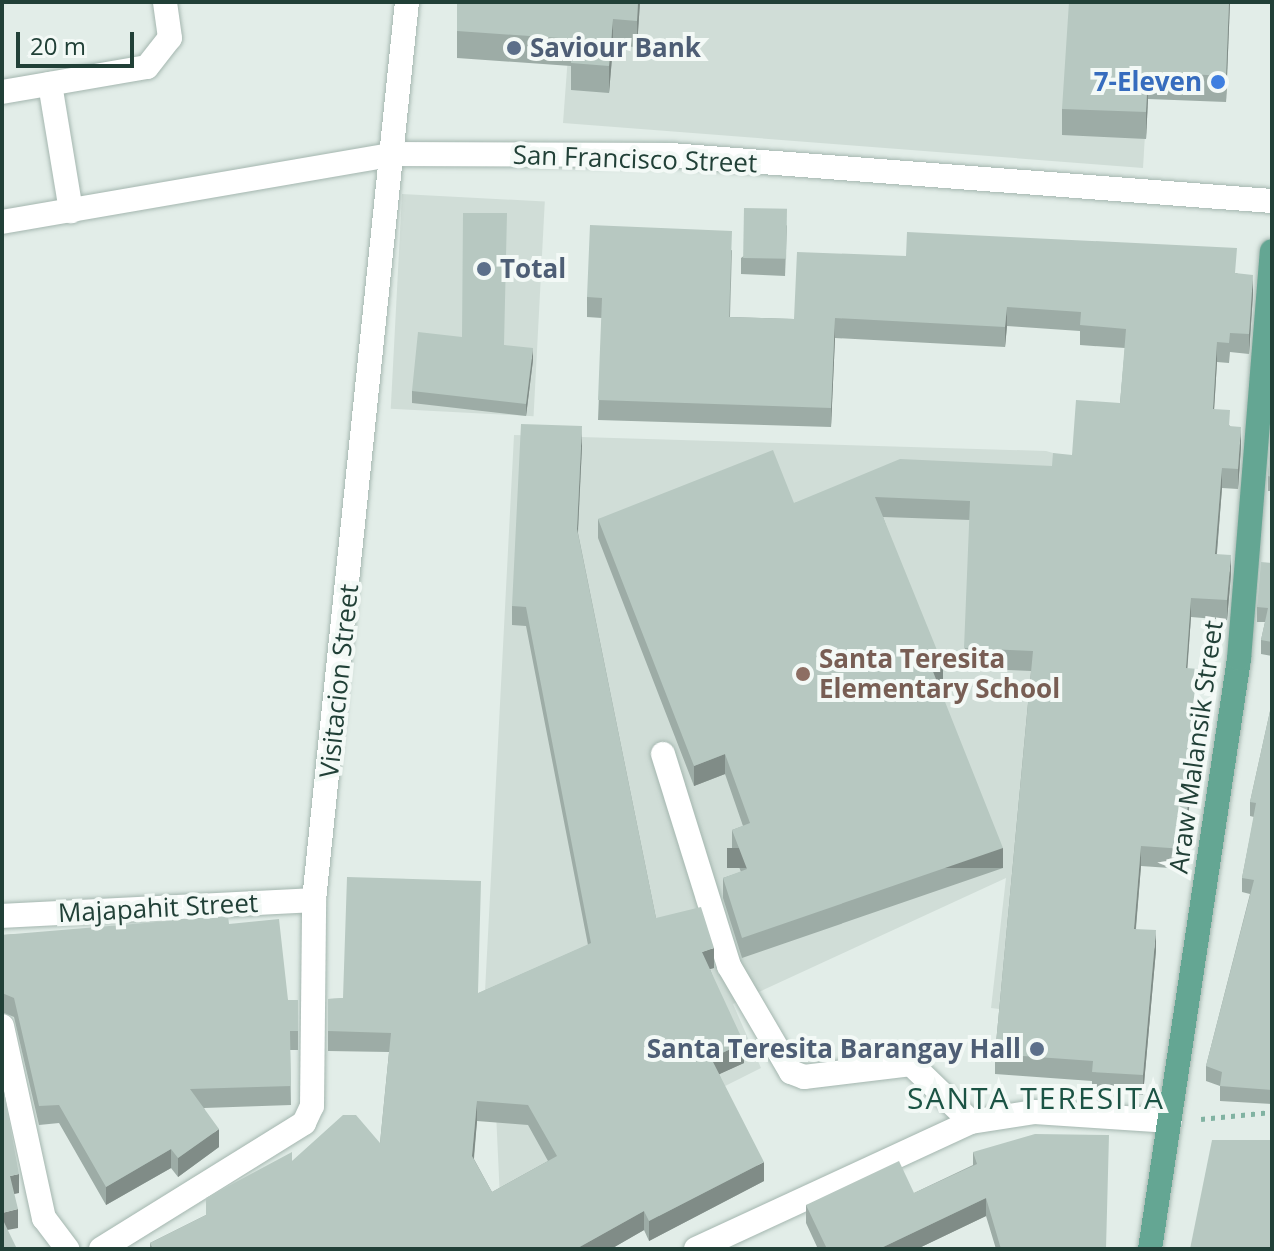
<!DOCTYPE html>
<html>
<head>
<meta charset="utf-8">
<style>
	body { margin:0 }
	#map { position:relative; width:1274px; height:1251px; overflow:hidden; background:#e2ede8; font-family:"Open Sans",sans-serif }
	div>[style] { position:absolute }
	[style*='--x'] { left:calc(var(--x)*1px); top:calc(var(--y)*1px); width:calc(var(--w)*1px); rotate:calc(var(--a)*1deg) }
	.built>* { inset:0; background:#d0ddd7; transform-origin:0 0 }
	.path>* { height:5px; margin-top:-2.5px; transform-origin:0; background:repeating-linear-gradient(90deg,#81b3a2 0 4px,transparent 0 10px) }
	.roads { filter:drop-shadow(0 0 2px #a4b6af) drop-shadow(0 0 2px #a4b6af) }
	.minor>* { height:24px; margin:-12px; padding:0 12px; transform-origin:12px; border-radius:12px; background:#fff }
	.major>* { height:24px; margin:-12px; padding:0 12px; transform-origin:12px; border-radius:12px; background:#64a693 }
	.wall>* { inset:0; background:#9daca6 }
	.shaded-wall>* { inset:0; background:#808c87; transform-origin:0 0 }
	.building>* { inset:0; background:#b7c8c1; transform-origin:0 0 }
	.dots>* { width:22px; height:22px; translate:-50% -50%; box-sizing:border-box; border:4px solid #f3f9f6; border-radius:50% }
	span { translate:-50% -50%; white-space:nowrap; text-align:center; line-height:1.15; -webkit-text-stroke:8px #f3f9f6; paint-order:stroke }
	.service-label { font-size:26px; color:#4e5e75; font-weight:700 }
	.left { translate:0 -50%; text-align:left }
	.right { translate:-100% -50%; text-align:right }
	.shop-label { font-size:26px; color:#366cbe; font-weight:700 }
	.street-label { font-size:26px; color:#214037 }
	.education-label { font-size:26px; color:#785e54; font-weight:700 }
	.quarter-label { font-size:30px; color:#1b5344; letter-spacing:2px }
	.frame { position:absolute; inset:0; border:4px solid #214037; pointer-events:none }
	.scale { position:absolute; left:16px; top:32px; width:118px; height:36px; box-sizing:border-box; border:4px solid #214037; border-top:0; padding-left:10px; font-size:24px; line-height:28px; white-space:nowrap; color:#214037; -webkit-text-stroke:6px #f3f9f6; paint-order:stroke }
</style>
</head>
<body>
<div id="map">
	<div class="built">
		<div style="clip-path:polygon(572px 2px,1153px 2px,1143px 168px,563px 123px)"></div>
		<div style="left:402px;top:194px;width:143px;height:215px;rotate:3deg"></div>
		<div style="clip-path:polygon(514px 435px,1046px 451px,1122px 472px,1077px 1018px,991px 1008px,1006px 878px,733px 1004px,761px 1068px,500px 1199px,493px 1048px,484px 1011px)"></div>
	</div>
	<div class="path">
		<div style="--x:1201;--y:1119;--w:71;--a:-5.6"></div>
	</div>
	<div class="roads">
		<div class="minor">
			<div style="--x:50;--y:84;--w:129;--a:80.6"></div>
			<div style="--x:2;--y:92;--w:147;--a:-9.8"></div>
			<div style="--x:147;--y:67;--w:37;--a:-52"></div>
			<div style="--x:170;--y:38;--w:36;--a:-98"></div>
			<div style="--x:2;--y:222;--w:401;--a:-9.8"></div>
			<div style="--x:397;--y:154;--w:274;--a:0.2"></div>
			<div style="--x:671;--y:155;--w:603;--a:4.38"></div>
			<div style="--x:663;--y:754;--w:222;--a:72.7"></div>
			<div style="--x:729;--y:966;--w:123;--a:59.7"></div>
			<div style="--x:791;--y:1072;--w:14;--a:21"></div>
			<div style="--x:804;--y:1077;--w:108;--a:-6.9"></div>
			<div style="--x:911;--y:1064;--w:83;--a:44"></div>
			<div style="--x:2;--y:916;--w:312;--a:-2.9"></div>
			<div style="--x:2;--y:1026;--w:197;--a:77.7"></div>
			<div style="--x:44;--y:1218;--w:39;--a:53"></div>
			<div style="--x:101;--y:1249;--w:239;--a:-31.8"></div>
			<div style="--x:304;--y:1123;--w:19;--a:-65"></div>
			<div style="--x:312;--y:1106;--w:206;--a:-89.4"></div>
			<div style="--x:314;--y:900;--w:903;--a:-84.09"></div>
			<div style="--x:696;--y:1249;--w:303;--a:-24.8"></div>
			<div style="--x:971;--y:1122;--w:65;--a:-8.9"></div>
			<div style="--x:1035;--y:1112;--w:135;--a:3.8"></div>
		</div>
		<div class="major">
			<div style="--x:1150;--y:1249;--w:597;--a:-81.42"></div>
			<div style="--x:1239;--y:659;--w:409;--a:-85.4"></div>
		</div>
	</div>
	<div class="wall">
		<div style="clip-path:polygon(640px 2px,637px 47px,613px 46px,609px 93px,571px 90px,571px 66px,457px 58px,457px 31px)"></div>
		<div style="clip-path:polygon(1230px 2px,1226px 102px,1148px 99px,1146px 139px,1062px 135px,1062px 109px)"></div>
		<div style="clip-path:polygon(787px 225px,785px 276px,741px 274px,741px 258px)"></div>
		<div style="clip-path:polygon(732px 250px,730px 317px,794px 319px,1237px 273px,1253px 294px,1249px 354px,1230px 352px,1229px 363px,1217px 362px,1214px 409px,1230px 426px,1241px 447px,1238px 489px,1222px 488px,1217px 554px,1231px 574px,1227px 620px,1191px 617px,1187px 668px,1199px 689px,1184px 869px,1141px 866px,1136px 929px,1156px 950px,1143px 1095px,1092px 1091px,1092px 1081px,995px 1074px,995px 1054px,1031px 671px,964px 668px,970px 520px,883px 517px,943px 684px,938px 686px,1003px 868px,742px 958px,723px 898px,723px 878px,741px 872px,732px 849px,732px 830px,743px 826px,725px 774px,694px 786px,598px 538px,598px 519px,794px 503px,1052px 466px,1072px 455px,1120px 403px,1125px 348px,1080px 345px,1080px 331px,1007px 326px,1005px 347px,835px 338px,831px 427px,598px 420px,602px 318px,587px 317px,587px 297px)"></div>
		<div style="clip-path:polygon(462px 337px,504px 345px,533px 360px,526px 416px,412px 403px,412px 391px)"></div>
		<div style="clip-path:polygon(1272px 434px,1272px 491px,1268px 491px,1268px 476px)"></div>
		<div style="clip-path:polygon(evenodd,582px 446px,578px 533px,656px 918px,714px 968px,710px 969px,744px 1063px,719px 1074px,764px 1181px,649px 1241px,644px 1230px,611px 1249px,150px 1249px,150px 1243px,206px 1215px,292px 1161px,380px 1143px,389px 1052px,328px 1051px,328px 999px,479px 993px,588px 945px,526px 626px,512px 625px,512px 606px,582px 446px,477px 1121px,528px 1125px,548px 1161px,492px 1192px,474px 1159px,477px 1121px)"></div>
		<div style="clip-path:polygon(1272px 563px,1272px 656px,1261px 654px,1261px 640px,1265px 622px,1257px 622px,1257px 607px)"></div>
		<div style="clip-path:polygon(1272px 702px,1272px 1104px,1220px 1101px,1220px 1086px,1206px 1081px,1206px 1066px,1250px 894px,1242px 892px,1242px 878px,1254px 817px,1250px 816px,1250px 802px)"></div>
		<div style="clip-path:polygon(229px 924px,288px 1000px,298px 1000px,298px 1050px,290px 1050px,291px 1105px,204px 1108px,219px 1147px,178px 1177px,171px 1168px,106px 1205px,59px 1123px,39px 1125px,14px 1017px,2px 1012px,2px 935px)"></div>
		<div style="clip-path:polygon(973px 1152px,1107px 1249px,996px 1249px,986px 1216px,917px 1249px,818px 1249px,806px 1223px,806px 1205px,914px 1193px,973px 1165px)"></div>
	</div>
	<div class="shaded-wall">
		<div style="clip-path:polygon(638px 2px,640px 2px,637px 47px,637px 21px)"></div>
		<div style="clip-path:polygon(1229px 2px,1230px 2px,1226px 102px,1226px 76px)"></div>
		<div style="clip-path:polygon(613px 19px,613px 46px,609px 93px,609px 66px)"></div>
		<div style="clip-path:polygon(1148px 72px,1148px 99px,1146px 139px,1146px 112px)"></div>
		<div style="clip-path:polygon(1253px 275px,1253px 294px,1249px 354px,1249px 334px)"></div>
		<div style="clip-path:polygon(1007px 307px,1007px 326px,1005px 347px,1005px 327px)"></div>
		<div style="clip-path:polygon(835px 318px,835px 338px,831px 427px,831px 408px)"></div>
		<div style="clip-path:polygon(1217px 342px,1217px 362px,1213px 428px,1213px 409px)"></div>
		<div style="clip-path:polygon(533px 348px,533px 360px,526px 416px,526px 404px)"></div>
		<div style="clip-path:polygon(582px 426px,582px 446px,577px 548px,577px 529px)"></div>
		<div style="clip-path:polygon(1241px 427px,1241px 447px,1238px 489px,1238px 469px)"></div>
		<div style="clip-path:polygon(1222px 468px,1222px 488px,1215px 573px,1215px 554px)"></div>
		<div style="clip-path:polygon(1231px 555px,1231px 574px,1227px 620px,1227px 600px)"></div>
		<div style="clip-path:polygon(1191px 598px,1191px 617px,1186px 688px,1186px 668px)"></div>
		<div style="clip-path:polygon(943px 665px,943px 684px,932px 689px,932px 669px)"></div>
		<div style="clip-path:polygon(1199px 669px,1199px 689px,1184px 869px,1184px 849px)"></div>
		<div style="clip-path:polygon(725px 754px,725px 774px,694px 786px,694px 766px)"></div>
		<div style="clip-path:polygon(1141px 846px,1141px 866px,1134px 948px,1134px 929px)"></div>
		<div style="left:1003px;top:848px;width:20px;height:276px;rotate:90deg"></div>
		<div style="clip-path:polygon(1156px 930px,1156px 950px,1143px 1095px,1143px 1075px)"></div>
		<div style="clip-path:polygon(714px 948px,714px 968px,702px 971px,702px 952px)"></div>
		<div style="clip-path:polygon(744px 1043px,744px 1063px,711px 1078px,711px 1058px)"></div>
		<div style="clip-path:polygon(477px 1101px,477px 1121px,472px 1176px,472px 1156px)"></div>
		<div style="clip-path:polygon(219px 1129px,219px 1147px,178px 1177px,178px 1158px)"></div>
		<div style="clip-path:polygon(171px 1149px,171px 1168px,106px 1205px,106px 1187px)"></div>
		<div style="clip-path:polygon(764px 1162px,764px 1181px,649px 1241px,649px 1221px)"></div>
		<div style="clip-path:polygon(19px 1174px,19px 1193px,10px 1195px,10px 1176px)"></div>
		<div style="clip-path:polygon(986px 1198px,986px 1216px,917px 1249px,879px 1249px)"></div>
		<div style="clip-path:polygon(18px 1209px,18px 1228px,2px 1231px,2px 1213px)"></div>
		<div style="clip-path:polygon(644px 1211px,644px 1230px,611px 1249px,576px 1249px)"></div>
	</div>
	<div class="building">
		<div style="clip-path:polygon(457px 2px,638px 2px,637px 21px,613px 19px,609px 66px,571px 63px,573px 39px,457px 31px)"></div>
		<div style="clip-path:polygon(1069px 2px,1229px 2px,1226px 76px,1148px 72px,1146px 112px,1062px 109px)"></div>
		<div style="left:744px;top:208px;width:43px;height:50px;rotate:1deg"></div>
		<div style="clip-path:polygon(463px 213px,507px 213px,504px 345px,533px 348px,526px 404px,412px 391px,418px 332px,462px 337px)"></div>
		<div style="clip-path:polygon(590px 225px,732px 231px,729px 317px,794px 319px,797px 252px,906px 256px,907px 232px,1237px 248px,1235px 273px,1253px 275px,1249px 334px,1230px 333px,1229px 343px,1217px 342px,1213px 409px,1230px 410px,1229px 426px,1241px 427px,1238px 469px,1222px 468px,1215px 554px,1231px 555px,1227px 600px,1191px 598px,1186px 668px,1199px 669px,1184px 849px,1141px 846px,1134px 929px,1156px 930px,1143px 1075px,1092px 1072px,1093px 1061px,995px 1054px,1033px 651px,964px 648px,970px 501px,875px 497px,943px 665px,932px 669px,1003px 848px,742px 938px,723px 878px,747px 869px,732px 830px,750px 823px,725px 754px,694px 766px,598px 519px,773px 450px,794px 503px,900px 459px,1052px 466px,1053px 453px,1072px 455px,1076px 400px,1120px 403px,1126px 329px,1080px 325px,1081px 312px,1007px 307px,1005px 327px,835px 318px,831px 408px,598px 400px,602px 298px,587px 297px)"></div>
		<div style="clip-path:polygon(evenodd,521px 424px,582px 426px,577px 529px,656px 918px,701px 907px,714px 948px,702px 952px,744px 1043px,711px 1058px,764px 1162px,649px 1221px,644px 1211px,576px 1249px,153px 1249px,150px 1243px,206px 1215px,206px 1198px,292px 1152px,292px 1161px,343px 1115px,356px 1115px,380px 1143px,391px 1033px,328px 1031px,328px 999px,343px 998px,347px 877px,481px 881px,478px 993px,591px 943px,526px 607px,512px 606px,521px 424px,477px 1101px,528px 1105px,557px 1156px,492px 1192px,472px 1156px,477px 1101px)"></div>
		<div style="clip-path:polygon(1271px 434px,1272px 434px,1272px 477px,1268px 476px)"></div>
		<div style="clip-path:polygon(1261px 562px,1272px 563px,1272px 642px,1261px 640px,1268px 608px,1257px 607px)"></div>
		<div style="clip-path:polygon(1272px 702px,1272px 1090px,1220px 1086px,1222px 1072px,1206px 1066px,1254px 880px,1242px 878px,1256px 803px,1250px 802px)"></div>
		<div style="clip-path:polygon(228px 916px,229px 924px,279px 919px,288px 1000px,298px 1000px,298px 1031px,290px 1031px,291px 1086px,190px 1089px,219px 1129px,178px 1158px,171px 1149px,106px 1187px,59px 1105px,39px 1106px,14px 998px,2px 993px,2px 935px)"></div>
		<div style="clip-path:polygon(2px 1080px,19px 1174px,10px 1176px,18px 1209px,2px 1213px)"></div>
		<div style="clip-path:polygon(1035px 1134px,1109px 1135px,1106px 1249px,1001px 1249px,986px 1198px,879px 1249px,827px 1249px,806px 1205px,899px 1161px,914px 1193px,977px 1164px,973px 1152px)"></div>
		<div style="clip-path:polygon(1212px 1140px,1272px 1140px,1272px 1249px,1190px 1249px)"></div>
		<div style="clip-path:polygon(2px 1218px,17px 1249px,2px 1249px)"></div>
	</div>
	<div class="dots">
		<div style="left:514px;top:48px;background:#5c6f8a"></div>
		<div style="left:1218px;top:82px;background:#3f7fe0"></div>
		<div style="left:484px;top:269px;background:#5c6f8a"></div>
		<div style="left:803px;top:674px;background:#8d6e63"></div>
		<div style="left:1037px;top:1049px;background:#5c6f8a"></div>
	</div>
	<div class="service-label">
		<span class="left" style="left:530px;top:48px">Saviour Bank</span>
		<span class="left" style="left:500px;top:269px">Total</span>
		<span class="right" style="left:1021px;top:1049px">Santa Teresita Barangay Hall</span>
	</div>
	<div class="shop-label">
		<span class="right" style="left:1202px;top:82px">7-Eleven</span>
	</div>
	<div class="street-label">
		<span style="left:635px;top:159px;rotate:2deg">San Francisco Street</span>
		<span style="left:339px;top:681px;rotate:-84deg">Visitacion Street</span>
		<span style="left:1196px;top:747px;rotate:-82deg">Araw Malansik Street</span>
		<span style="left:158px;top:908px;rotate:-3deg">Majapahit Street</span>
	</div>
	<div class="education-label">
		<span class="left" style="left:819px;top:674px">Santa Teresita<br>Elementary School</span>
	</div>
	<div class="quarter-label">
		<span style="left:1036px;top:1098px">SANTA TERESITA</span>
	</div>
	<div class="frame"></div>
	<div class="scale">20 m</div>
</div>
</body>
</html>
